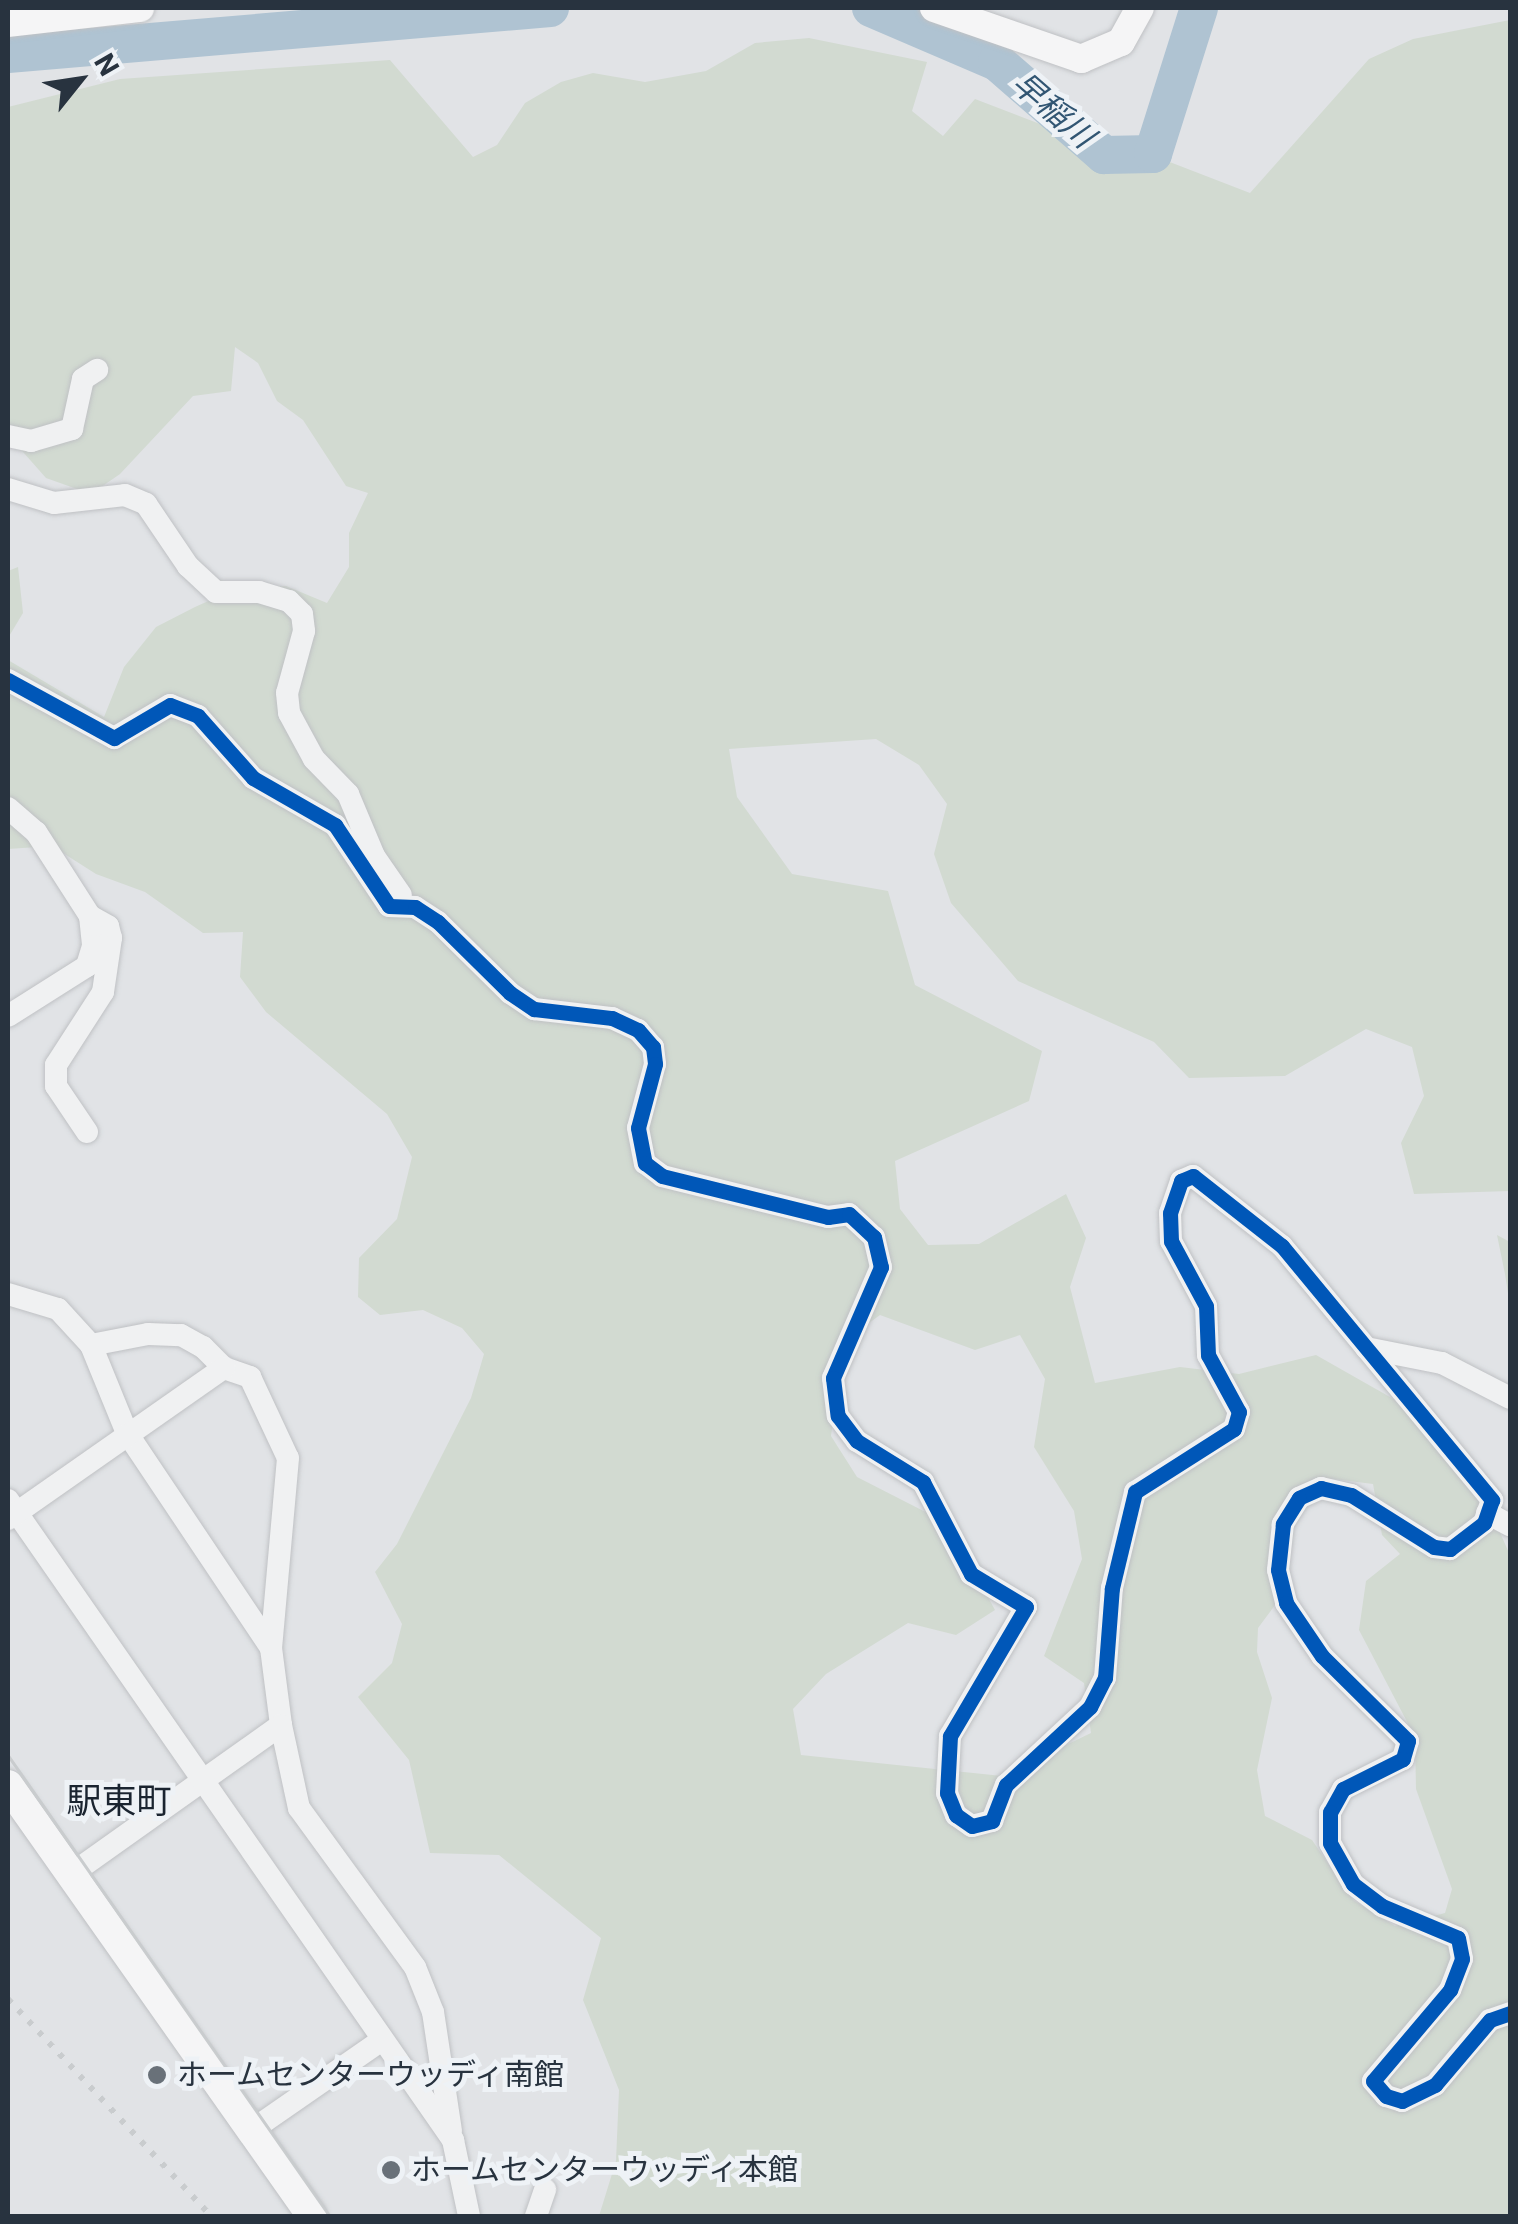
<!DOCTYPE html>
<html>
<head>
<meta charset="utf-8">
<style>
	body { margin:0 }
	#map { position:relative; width:1518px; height:2224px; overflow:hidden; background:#e1e3e6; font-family:Roboto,"Noto Sans JP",sans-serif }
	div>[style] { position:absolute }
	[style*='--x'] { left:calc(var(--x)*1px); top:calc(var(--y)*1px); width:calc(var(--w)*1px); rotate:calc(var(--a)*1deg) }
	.green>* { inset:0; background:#d2dad1 }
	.river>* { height:38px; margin:-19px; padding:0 19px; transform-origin:19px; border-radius:19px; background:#afc3d2 }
	.roads { filter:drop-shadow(0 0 2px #bfc1c4) drop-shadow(0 0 2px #bfc1c4) }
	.minor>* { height:22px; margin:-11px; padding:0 11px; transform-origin:11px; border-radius:11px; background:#f0f1f2 }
	.major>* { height:28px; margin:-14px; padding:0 14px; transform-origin:14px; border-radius:14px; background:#f5f5f6 }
	.highway>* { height:30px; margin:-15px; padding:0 15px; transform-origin:15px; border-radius:15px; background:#f5f5f6 }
	.tram>* { height:2.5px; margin:-1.25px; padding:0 1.25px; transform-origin:1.25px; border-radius:1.25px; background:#c9ccce }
	.rail>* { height:6px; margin-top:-3px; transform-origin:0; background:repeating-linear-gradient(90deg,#c9ccce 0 5px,transparent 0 15px) }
	.cycleway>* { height:15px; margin:-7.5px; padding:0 7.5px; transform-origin:7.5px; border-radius:7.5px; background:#0057b8 }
	.dots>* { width:28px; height:28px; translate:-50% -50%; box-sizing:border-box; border:5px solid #eef2f6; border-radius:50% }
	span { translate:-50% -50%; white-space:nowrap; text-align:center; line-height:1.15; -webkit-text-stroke:10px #eef2f6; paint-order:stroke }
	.poi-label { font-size:30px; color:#28333f }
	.left { translate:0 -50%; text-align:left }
	.water-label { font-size:32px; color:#325673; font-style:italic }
	.quarter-label { font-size:35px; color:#1a2430 }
	.frame { position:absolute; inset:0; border:10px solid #28333f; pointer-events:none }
	.north { position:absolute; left:30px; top:30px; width:100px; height:100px; -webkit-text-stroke:8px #eef2f6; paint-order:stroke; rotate:60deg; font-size:28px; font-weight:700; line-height:40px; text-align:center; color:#28333f }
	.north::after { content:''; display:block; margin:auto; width:35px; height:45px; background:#28333f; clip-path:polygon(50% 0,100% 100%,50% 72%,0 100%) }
</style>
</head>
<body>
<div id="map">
	<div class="green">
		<div style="clip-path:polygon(evenodd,1510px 20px,1510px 1191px,1414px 1194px,1401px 1143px,1424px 1096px,1412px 1047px,1366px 1029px,1285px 1076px,1189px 1078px,1154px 1042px,1018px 981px,951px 903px,934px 854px,947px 804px,919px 765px,876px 739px,729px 749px,737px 797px,792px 874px,888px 891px,915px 985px,1042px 1051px,1029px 1101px,895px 1161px,900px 1209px,928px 1245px,979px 1244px,1066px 1194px,1086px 1238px,1070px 1287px,1095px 1383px,1180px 1367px,1239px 1374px,1316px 1355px,1434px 1422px,1474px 1475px,1510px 1555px,1510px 2216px,599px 2216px,616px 2161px,619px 2090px,583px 2000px,601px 1938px,499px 1855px,430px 1853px,409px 1760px,358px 1697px,392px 1663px,402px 1624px,375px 1572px,397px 1544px,471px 1398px,484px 1354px,462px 1328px,423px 1310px,380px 1315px,358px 1297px,359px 1258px,397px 1219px,412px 1157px,387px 1114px,266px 1012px,240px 977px,243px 932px,203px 933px,145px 892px,96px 874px,52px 846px,8px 849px,8px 660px,104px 717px,124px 667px,156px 627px,195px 607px,235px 589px,286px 586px,327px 603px,349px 567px,349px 533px,368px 493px,346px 486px,303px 420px,277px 401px,258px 363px,235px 347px,231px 391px,193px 396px,120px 474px,91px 494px,46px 478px,8px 435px,8px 107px,120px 79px,390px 60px,473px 157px,497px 145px,525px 103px,561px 82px,593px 73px,645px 82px,706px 71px,755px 43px,809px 38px,927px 62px,912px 111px,943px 136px,975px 99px,1040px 124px,1092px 132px,1250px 193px,1369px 59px,1413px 39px,1510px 20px,880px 1315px,975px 1350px,1020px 1335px,1045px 1379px,1034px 1447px,1074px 1511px,1082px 1559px,1044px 1656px,1084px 1683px,1091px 1733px,1002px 1776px,801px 1755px,793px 1709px,826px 1674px,908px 1623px,956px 1635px,995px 1610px,947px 1523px,857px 1477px,831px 1436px,843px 1342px,880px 1315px,1510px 20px,1326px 1478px,1373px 1484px,1382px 1535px,1400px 1554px,1366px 1581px,1359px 1630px,1415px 1737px,1416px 1789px,1452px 1889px,1445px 1913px,1395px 1926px,1353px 1900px,1312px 1840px,1265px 1816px,1257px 1770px,1272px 1698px,1257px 1652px,1258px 1628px,1287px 1589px,1295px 1518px,1326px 1478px)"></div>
		<div style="clip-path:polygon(18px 567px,23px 613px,8px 638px,8px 571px)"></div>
		<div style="clip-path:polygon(1497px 1235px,1510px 1242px,1510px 1306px,1505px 1274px)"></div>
	</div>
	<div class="river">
		<div style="--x:871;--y:8;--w:137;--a:23.2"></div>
		<div style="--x:997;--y:62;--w:142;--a:41"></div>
		<div style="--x:1104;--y:155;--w:49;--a:-1.2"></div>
		<div style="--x:1153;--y:154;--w:153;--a:-72.5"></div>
		<div style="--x:8;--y:54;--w:544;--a:-4.85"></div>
	</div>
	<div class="roads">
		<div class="minor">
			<div style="--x:8;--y:436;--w:24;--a:12"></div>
			<div style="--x:31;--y:441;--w:43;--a:-16.3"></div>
			<div style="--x:72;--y:429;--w:51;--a:-77.6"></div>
			<div style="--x:83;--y:379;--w:17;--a:-33"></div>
			<div style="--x:8;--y:489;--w:48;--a:16.9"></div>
			<div style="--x:54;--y:503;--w:71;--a:-6.4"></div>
			<div style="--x:125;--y:495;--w:23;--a:23"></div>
			<div style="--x:146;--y:504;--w:75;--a:55.9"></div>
			<div style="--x:188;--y:566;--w:38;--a:43"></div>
			<div style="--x:216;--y:592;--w:43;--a:0"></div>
			<div style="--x:259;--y:592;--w:31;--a:17"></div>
			<div style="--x:289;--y:601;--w:18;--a:45"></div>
			<div style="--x:302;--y:614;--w:17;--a:83"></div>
			<div style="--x:304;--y:631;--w:64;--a:105.3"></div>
			<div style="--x:287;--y:693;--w:20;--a:84"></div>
			<div style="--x:289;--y:713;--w:52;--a:61.5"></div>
			<div style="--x:314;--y:759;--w:49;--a:45.8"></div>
			<div style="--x:348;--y:794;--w:67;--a:67.2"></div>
			<div style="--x:374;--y:856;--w:47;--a:55.3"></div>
			<div style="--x:8;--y:680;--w:121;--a:28.7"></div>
			<div style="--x:114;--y:738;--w:65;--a:-30.5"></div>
			<div style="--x:170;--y:705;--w:30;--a:21"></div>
			<div style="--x:198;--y:716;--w:83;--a:48.4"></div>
			<div style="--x:253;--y:778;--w:95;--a:29.8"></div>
			<div style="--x:335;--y:825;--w:97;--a:56.3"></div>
			<div style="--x:389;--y:906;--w:26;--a:2"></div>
			<div style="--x:415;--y:907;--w:27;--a:33"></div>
			<div style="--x:438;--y:922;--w:101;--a:44.6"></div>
			<div style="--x:510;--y:993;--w:29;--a:34"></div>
			<div style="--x:534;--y:1009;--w:79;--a:6.6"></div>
			<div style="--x:612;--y:1018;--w:29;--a:25"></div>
			<div style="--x:638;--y:1030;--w:23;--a:49"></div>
			<div style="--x:653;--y:1047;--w:17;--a:83"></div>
			<div style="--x:655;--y:1064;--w:66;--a:104.9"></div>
			<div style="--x:638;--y:1128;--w:36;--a:79"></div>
			<div style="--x:645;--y:1163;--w:21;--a:37"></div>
			<div style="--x:662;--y:1176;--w:171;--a:13.9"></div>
			<div style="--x:828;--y:1217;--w:21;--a:-8"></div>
			<div style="--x:849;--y:1214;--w:34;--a:43"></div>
			<div style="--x:874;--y:1237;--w:31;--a:77"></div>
			<div style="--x:881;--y:1267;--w:121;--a:113.4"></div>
			<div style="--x:833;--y:1378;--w:38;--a:83"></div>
			<div style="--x:838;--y:1416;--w:31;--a:53"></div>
			<div style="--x:857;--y:1441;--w:78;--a:31.8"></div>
			<div style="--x:923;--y:1482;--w:104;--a:62.4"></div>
			<div style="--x:971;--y:1574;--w:64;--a:31"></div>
			<div style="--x:1026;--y:1607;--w:150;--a:120.5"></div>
			<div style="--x:950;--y:1736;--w:57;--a:93"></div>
			<div style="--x:947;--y:1793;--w:24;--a:68"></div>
			<div style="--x:956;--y:1815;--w:19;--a:35"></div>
			<div style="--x:972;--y:1826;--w:21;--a:-14"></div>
			<div style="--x:992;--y:1821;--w:39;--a:-69"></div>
			<div style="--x:1006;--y:1785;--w:115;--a:-42.9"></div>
			<div style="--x:1090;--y:1707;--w:33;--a:-63"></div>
			<div style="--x:1105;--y:1678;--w:90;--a:-85.6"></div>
			<div style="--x:1112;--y:1588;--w:99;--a:-76.5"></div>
			<div style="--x:1135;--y:1492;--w:117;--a:-32.5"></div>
			<div style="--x:1234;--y:1429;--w:18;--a:-74"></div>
			<div style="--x:1239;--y:1412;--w:65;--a:-118.5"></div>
			<div style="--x:1208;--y:1355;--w:49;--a:-92.3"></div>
			<div style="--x:1206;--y:1306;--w:74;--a:-118.3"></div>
			<div style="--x:1171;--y:1241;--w:28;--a:-92"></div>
			<div style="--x:1170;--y:1213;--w:34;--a:-71"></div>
			<div style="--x:1181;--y:1181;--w:13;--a:-23"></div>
			<div style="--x:1193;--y:1176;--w:113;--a:38.2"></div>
			<div style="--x:1282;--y:1246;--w:330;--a:50.4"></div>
			<div style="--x:1492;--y:1500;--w:24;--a:109"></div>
			<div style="--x:1484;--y:1523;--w:43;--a:142.6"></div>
			<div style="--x:1450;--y:1549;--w:16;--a:-173"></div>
			<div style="--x:1434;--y:1547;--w:98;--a:-147.9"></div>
			<div style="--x:1351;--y:1495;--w:31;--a:-167"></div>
			<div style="--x:1321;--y:1488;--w:24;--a:156"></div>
			<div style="--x:1299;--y:1498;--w:31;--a:122"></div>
			<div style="--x:1283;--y:1524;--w:46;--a:96.2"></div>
			<div style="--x:1278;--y:1570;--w:34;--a:76"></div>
			<div style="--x:1286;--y:1603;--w:64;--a:55.8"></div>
			<div style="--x:1322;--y:1656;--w:121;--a:44.7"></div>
			<div style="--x:1408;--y:1741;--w:19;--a:106"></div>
			<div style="--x:1403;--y:1759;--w:67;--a:153.4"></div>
			<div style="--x:1343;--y:1789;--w:26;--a:119"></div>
			<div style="--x:1330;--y:1812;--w:31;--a:90"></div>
			<div style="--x:1330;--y:1843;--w:47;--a:60.7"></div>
			<div style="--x:1353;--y:1884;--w:36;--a:37"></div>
			<div style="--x:1382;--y:1906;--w:82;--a:22.8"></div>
			<div style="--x:1458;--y:1938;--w:21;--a:79"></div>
			<div style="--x:1462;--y:1959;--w:33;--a:111"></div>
			<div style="--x:1450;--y:1990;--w:119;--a:130.2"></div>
			<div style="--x:1373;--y:2081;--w:20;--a:49"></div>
			<div style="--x:1386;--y:2096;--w:17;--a:17"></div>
			<div style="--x:1402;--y:2101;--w:37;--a:-26"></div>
			<div style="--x:1435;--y:2085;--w:85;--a:-49.8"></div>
			<div style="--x:1490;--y:2020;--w:21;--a:-19"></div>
			<div style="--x:8;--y:808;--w:37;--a:41"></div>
			<div style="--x:36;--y:832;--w:100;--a:57.3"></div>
			<div style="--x:90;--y:916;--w:30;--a:84"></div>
			<div style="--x:93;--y:946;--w:21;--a:107"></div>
			<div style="--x:87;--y:966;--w:93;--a:147.7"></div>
			<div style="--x:87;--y:1132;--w:55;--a:-124"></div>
			<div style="--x:56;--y:1086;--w:21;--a:-90"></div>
			<div style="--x:56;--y:1065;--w:87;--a:-57.2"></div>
			<div style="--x:103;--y:992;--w:55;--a:-81.6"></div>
			<div style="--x:111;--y:938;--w:12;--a:-104"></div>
			<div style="--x:108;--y:926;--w:21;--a:-151"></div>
			<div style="--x:8;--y:1294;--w:52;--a:16.7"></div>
			<div style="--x:58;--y:1309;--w:49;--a:47.5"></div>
			<div style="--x:91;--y:1345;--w:58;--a:-10.9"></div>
			<div style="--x:148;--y:1334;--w:33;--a:2"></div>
			<div style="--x:181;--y:1335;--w:25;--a:29"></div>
			<div style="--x:203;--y:1347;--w:30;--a:45"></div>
			<div style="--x:224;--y:1368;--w:28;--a:19"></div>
			<div style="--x:250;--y:1377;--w:89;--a:64.9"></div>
			<div style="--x:288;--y:1458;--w:191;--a:95.1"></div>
			<div style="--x:271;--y:1648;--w:78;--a:82.6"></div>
			<div style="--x:281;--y:1725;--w:259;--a:144.6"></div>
			<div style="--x:91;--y:1345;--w:95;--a:67.8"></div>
			<div style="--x:127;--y:1433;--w:259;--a:56.2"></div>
			<div style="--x:1366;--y:1348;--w:77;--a:11.2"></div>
			<div style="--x:1442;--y:1363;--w:76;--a:27.2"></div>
			<div style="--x:8;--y:1500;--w:780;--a:55.19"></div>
			<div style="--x:453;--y:2140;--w:78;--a:78.1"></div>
			<div style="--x:1487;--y:1513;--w:26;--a:28"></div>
			<div style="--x:8;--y:1519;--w:264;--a:-35"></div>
			<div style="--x:281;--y:1725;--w:85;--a:77.8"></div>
			<div style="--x:299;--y:1808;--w:197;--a:53.9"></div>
			<div style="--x:415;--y:1967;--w:48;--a:68.2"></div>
			<div style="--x:433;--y:2012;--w:120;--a:81.4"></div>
			<div style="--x:252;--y:2130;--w:158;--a:-34.7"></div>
			<div style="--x:536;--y:2216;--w:28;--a:-71"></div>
		</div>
		<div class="major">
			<div style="--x:934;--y:8;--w:156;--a:19.1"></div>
			<div style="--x:1081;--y:59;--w:43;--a:-23"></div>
			<div style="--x:1121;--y:42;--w:39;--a:-61"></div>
			<div style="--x:8;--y:23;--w:133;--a:-6.5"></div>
		</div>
		<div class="highway">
			<div style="--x:8;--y:1785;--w:527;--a:54.8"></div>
		</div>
	</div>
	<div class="tram">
		<div style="--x:8;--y:1755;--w:562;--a:55.07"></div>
	</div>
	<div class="rail">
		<div style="--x:8;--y:1999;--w:297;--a:46.9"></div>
	</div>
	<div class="cycleway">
		<div style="--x:8;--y:680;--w:121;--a:28.7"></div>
		<div style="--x:114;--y:738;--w:65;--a:-30.5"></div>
		<div style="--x:170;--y:705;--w:30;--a:21"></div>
		<div style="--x:198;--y:716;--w:83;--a:48.4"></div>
		<div style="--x:253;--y:778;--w:95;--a:29.8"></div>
		<div style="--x:335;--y:825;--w:97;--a:56.3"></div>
		<div style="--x:389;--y:906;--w:26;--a:2"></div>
		<div style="--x:415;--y:907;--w:27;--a:33"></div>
		<div style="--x:438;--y:922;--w:101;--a:44.6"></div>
		<div style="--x:510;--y:993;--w:29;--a:34"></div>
		<div style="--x:534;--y:1009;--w:79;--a:6.6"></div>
		<div style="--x:612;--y:1018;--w:29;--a:25"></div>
		<div style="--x:638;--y:1030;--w:23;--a:49"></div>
		<div style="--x:653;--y:1047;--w:17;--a:83"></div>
		<div style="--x:655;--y:1064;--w:66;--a:104.9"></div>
		<div style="--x:638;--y:1128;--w:36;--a:79"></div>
		<div style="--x:645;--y:1163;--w:21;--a:37"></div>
		<div style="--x:662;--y:1176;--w:171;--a:13.9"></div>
		<div style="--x:828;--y:1217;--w:21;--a:-8"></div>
		<div style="--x:849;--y:1214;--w:34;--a:43"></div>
		<div style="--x:874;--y:1237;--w:31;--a:77"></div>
		<div style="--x:881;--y:1267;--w:121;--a:113.4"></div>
		<div style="--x:833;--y:1378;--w:38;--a:83"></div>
		<div style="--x:838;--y:1416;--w:31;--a:53"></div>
		<div style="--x:857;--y:1441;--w:78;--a:31.8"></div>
		<div style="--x:923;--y:1482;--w:104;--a:62.4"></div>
		<div style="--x:971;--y:1574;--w:64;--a:31"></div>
		<div style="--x:1026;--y:1607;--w:150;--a:120.5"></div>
		<div style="--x:950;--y:1736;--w:57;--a:93"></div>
		<div style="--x:947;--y:1793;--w:24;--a:68"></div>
		<div style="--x:956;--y:1815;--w:19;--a:35"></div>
		<div style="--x:972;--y:1826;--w:21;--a:-14"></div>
		<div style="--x:992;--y:1821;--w:39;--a:-69"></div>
		<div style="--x:1006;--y:1785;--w:115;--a:-42.9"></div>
		<div style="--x:1090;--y:1707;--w:33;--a:-63"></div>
		<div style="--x:1105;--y:1678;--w:90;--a:-85.6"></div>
		<div style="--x:1112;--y:1588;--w:99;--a:-76.5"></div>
		<div style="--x:1135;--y:1492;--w:117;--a:-32.5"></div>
		<div style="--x:1234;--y:1429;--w:18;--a:-74"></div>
		<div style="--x:1239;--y:1412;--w:65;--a:-118.5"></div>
		<div style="--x:1208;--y:1355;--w:49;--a:-92.3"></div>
		<div style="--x:1206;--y:1306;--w:74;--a:-118.3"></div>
		<div style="--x:1171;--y:1241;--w:28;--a:-92"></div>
		<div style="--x:1170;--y:1213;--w:34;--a:-71"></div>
		<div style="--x:1181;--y:1181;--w:13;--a:-23"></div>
		<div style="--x:1193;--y:1176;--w:113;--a:38.2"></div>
		<div style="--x:1282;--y:1246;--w:330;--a:50.4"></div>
		<div style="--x:1492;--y:1500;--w:24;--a:109"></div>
		<div style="--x:1484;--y:1523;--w:43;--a:142.6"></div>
		<div style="--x:1450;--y:1549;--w:16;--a:-173"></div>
		<div style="--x:1434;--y:1547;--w:98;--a:-147.9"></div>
		<div style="--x:1351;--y:1495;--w:31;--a:-167"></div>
		<div style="--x:1321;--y:1488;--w:24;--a:156"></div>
		<div style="--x:1299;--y:1498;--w:31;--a:122"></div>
		<div style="--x:1283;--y:1524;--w:46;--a:96.2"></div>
		<div style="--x:1278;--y:1570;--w:34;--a:76"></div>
		<div style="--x:1286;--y:1603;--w:64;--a:55.8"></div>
		<div style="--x:1322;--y:1656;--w:121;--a:44.7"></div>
		<div style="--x:1408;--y:1741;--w:19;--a:106"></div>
		<div style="--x:1403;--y:1759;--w:67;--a:153.4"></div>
		<div style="--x:1343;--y:1789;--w:26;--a:119"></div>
		<div style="--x:1330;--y:1812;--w:31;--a:90"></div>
		<div style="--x:1330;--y:1843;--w:47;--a:60.7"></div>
		<div style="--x:1353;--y:1884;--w:36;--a:37"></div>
		<div style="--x:1382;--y:1906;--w:82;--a:22.8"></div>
		<div style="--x:1458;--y:1938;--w:21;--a:79"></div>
		<div style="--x:1462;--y:1959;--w:33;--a:111"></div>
		<div style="--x:1450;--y:1990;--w:119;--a:130.2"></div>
		<div style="--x:1373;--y:2081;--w:20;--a:49"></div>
		<div style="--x:1386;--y:2096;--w:17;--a:17"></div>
		<div style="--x:1402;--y:2101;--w:37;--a:-26"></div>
		<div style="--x:1435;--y:2085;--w:85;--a:-49.8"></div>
		<div style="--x:1490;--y:2020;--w:21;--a:-19"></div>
	</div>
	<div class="dots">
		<div style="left:157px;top:2075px;background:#697179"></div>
		<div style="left:391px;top:2170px;background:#697179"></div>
	</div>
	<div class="poi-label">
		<span class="left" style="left:177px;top:2075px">ホームセンターウッディ南館</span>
		<span class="left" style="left:411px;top:2170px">ホームセンターウッディ本館</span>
	</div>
	<div class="water-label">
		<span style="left:1053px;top:110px;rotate:41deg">早稲川</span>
	</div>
	<div class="quarter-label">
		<span style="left:119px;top:1802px">駅東町</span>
	</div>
	<div class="frame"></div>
	<div class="north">N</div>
</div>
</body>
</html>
